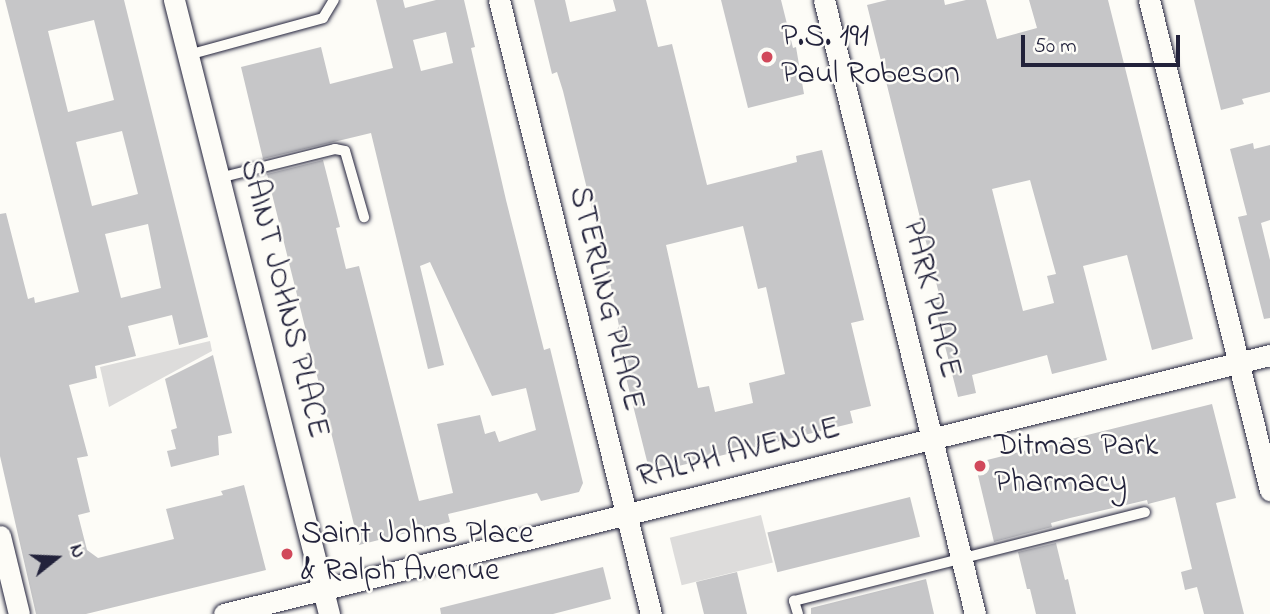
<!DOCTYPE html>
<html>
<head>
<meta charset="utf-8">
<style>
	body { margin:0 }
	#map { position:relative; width:1270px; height:614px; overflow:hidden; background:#fdfcf7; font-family:"Indie Flower",sans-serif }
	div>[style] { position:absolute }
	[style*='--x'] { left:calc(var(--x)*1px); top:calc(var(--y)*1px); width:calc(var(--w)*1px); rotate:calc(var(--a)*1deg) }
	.green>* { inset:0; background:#dddcdb; transform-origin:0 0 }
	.building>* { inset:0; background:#c6c6c8; transform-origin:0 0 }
	.roads { filter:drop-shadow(0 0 2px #22223b) drop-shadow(0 0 2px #22223b) }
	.service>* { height:10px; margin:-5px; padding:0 5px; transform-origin:5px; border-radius:5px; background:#fdfcf7 }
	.minor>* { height:21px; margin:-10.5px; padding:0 10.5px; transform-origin:10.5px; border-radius:10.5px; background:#fdfcf7 }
	.dots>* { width:19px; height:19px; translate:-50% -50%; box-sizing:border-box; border:4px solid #fdfcf7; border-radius:50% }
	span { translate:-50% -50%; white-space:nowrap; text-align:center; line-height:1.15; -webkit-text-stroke:5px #fdfcf7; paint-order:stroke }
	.poi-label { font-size:32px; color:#22223b }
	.left { translate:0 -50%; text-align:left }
	.street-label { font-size:32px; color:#22223b }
	.north { position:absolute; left:21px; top:523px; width:70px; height:70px; -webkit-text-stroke:5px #fdfcf7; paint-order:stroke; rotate:72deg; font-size:19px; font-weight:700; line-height:28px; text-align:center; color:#22223b }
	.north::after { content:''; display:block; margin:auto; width:24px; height:32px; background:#22223b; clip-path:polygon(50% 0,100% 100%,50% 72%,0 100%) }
	.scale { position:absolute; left:1021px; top:35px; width:159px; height:32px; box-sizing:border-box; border:4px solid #22223b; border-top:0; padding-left:9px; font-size:21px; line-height:24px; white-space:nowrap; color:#22223b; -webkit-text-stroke:5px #fdfcf7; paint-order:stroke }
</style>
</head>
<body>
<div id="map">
	<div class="green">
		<div style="clip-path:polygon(210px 341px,212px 351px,109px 407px,100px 367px)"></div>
		<div style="left:761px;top:515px;width:49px;height:94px;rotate:76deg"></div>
	</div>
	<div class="building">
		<div style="clip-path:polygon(evenodd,5px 0,124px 0,208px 337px,179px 345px,172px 315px,128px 326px,136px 356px,95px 366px,97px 378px,69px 385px,88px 456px,77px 458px,90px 512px,78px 515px,87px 550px,98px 558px,174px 539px,166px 509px,223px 495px,221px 491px,244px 485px,266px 570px,86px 614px,36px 614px,0 456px,0 214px,6px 213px,28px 299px,34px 297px,35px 303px,79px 292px,5px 0,94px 20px,114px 100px,68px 112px,48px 31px,94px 20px,5px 0,122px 131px,138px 194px,92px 206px,76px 142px,122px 131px,5px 0,148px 224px,161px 288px,121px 298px,105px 234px,148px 224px)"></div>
		<div style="clip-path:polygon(evenodd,376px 0,403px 0,405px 8px,436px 0,464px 0,475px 47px,471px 48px,506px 200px,544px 350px,550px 348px,583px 483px,579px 492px,541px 501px,537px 493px,448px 514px,450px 522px,359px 545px,267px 174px,323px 160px,340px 227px,336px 228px,346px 269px,359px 266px,419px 501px,453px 493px,437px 424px,480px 415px,485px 434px,495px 431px,499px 442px,536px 430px,526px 388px,492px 396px,430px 262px,420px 266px,444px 365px,428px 369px,371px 133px,263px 159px,241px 67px,321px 47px,330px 84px,393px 68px,376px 0,446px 32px,453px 63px,421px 71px,413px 40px,446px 32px)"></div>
		<div style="clip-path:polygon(evenodd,534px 0,565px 0,570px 22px,616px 11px,613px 0,646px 0,658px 47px,672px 44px,707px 185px,797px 162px,796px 156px,822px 150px,864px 320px,851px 323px,871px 406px,850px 411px,853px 423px,650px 473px,615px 334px,619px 326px,612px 291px,563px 91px,557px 72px,552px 74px,534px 0,743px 226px,758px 289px,766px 287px,785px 374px,749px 383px,753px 403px,715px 412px,709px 386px,698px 388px,666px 245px,743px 226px)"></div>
		<div style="clip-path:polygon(721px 0,781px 0,793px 48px,796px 47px,804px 94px,748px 108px)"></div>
		<div style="clip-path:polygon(evenodd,887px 0,944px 0,945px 5px,966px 0,986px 0,997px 39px,1037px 28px,1029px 0,1108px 0,1193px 339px,1152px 350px,1127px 255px,1083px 266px,1107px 360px,1052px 374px,1047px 355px,972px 375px,976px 393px,958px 397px,934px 303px,941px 302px,867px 5px,887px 0,1030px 180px,1056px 274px,1047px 276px,1054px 303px,1023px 311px,992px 189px,1030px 180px)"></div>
		<div style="clip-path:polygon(1194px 0,1270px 0,1270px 92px,1242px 99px,1244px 104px,1221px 110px)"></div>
		<div style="clip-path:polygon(1253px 143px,1254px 149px,1270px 145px,1270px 220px,1261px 223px,1270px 260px,1270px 318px,1264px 319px,1238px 217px,1247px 215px,1230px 149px)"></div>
		<div style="clip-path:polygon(213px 355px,232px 433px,218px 436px,219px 455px,171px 467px,167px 451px,176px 449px,171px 430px,177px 428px,165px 379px)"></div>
		<div style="clip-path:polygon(1212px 404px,1236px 498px,1216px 503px,1244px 614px,1204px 614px,1197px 587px,1185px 590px,1181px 572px,1192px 569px,1175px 497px,1148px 504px,1147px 500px,1070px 518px,1051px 523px,1052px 527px,994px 542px,975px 463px)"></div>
		<div style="left:910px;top:497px;width:41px;height:147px;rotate:76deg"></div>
		<div style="clip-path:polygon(1056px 543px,1065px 580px,1068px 579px,1076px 614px,1036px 614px,1030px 589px,1027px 589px,1018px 552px)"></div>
		<div style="clip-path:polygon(603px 567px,611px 599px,553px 614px,441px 614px,440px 608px)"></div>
		<div style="clip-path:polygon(737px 572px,747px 614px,704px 614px,696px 582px)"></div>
		<div style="clip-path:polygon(926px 579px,934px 614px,811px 614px,811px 608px)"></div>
	</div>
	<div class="roads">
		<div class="service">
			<div style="--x:188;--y:55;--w:140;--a:-15.3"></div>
			<div style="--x:323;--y:18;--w:21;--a:-59"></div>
			<div style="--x:219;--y:178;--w:120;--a:-14"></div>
			<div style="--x:335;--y:149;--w:10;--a:11"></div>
			<div style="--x:345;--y:151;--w:69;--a:73.9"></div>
			<div style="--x:798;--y:614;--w:14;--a:-107"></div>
			<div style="--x:794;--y:601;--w:362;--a:-14.2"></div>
		</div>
		<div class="minor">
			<div style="--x:174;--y:0;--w:633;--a:75.83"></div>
			<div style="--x:499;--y:0;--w:633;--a:76.1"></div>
			<div style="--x:824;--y:0;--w:632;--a:76.18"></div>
			<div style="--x:1149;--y:0;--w:505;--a:76.13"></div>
			<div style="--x:0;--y:536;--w:80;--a:76.3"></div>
			<div style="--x:224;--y:614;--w:1078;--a:-13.91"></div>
		</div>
	</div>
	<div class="dots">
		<div style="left:767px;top:57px;background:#d1495b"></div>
		<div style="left:980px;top:466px;background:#d1495b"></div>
		<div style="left:287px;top:554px;background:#d1495b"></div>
	</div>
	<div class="poi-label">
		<span class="left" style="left:781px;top:57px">P.S. 191<br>Paul Robeson</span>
		<span class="left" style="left:994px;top:466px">Ditmas Park<br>Pharmacy</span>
		<span class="left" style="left:301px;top:554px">Saint Johns Place<br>&amp; Ralph Avenue</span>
	</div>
	<div class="street-label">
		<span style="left:283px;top:299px;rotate:76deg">SAINT JOHNS PLACE</span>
		<span style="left:605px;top:299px;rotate:76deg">STERLING PLACE</span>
		<span style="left:930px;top:299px;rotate:76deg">PARK PLACE</span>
		<span style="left:739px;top:454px;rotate:-14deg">RALPH AVENUE</span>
	</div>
	<div class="north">N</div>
	<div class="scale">50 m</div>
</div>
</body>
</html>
